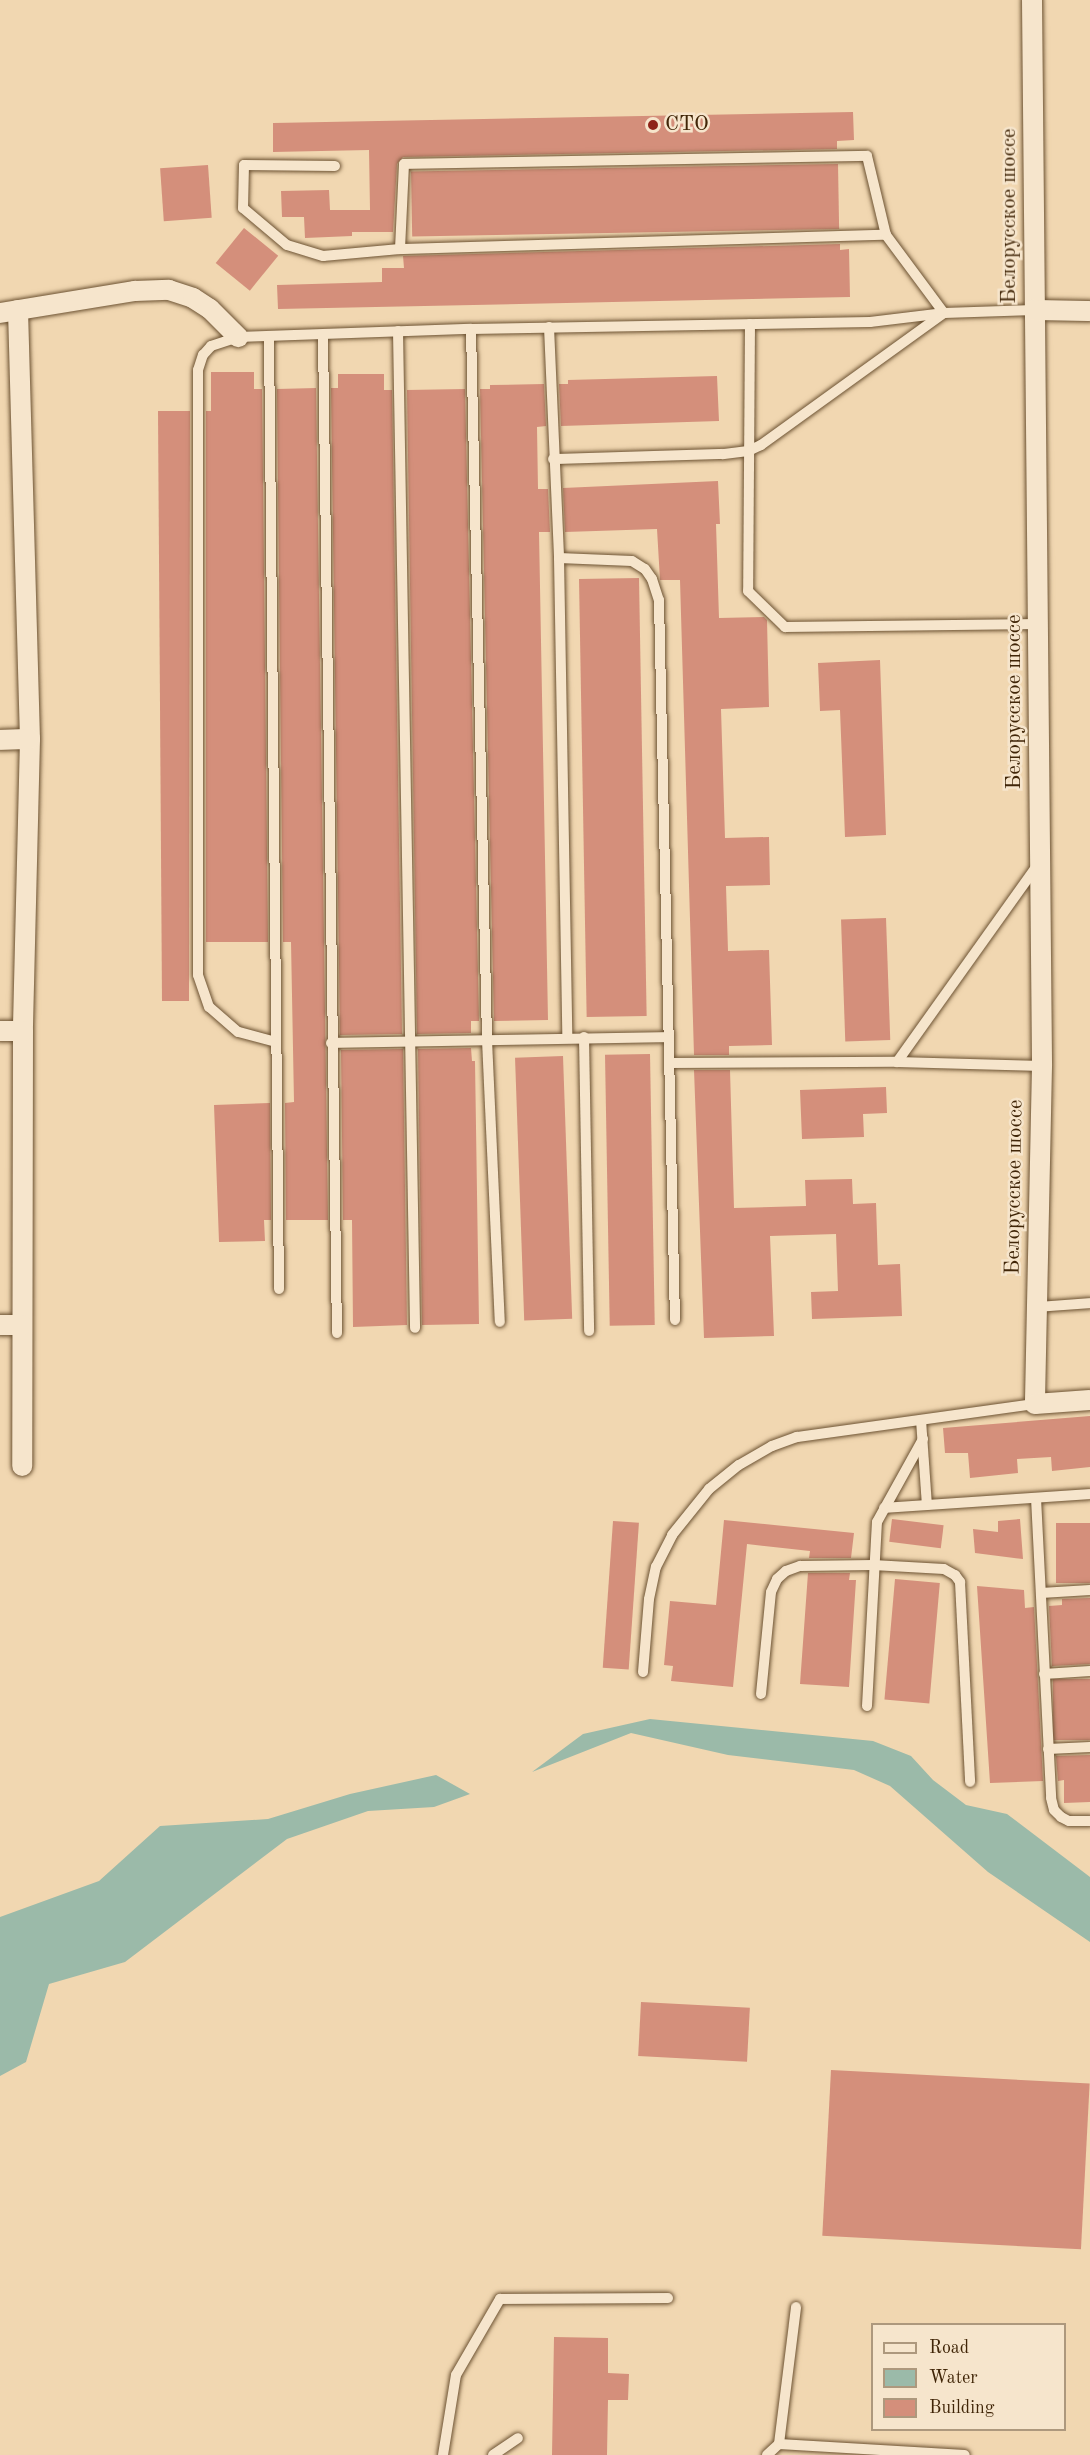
<!DOCTYPE html>
<html>
<head>
<meta charset="utf-8">
<style>
	body { margin:0 }
	#map { position:relative; width:1090px; height:2455px; overflow:hidden; background:#f1d7b1; font-family:"Old Standard TT",serif }
	div>[style] { position:absolute }
	[style*='--x'] { left:calc(var(--x)*1px); top:calc(var(--y)*1px); width:calc(var(--w)*1px); rotate:calc(var(--a)*1deg) }
	.water>* { inset:0; background:#9bbaa9 }
	.building>* { inset:0; background:#d48f7b; transform-origin:0 0 }
	.roads { filter:drop-shadow(0 0 2px #6c5232) drop-shadow(0 0 2px #6c5232) }
	.service>* { height:10px; margin:-5px; padding:0 5px; transform-origin:5px; border-radius:5px; background:#f6e5cc }
	.minor>* { height:20px; margin:-10px; padding:0 10px; transform-origin:10px; border-radius:10px; background:#f6e5cc }
	.dots>* { width:16px; height:16px; translate:-50% -50%; box-sizing:border-box; border:3px solid #f6e5cc; border-radius:50% }
	span { translate:-50% -50%; white-space:nowrap; text-align:center; line-height:1.15; -webkit-text-stroke:5px #f6e5cc; paint-order:stroke }
	.poi-label { font-size:21px; color:#402507 }
	.left { translate:0 -50%; text-align:left }
	.street-label { font-size:21px; color:#402507 }
	.legend { position:absolute; left:871px; top:2323px; width:195px; height:108px; box-sizing:border-box; background:#f6e5cc; border:2px solid #ad987d; margin:0; padding:8px 10px; list-style:none; font-size:18px; color:#402507 }
	.legend li { display:flex; align-items:center; gap:12px; height:30px }
	.legend b { width:30px; border:2px solid #ad987d }
</style>
</head>
<body>
<div id="map">
	<div class="water">
		<div style="clip-path:polygon(650px 1719px,873px 1741px,911px 1756px,933px 1780px,966px 1805px,1007px 1814px,1090px 1877px,1090px 1942px,988px 1872px,890px 1786px,854px 1770px,728px 1755px,631px 1733px,532px 1772px,583px 1734px)"></div>
		<div style="clip-path:polygon(436px 1775px,470px 1794px,434px 1807px,368px 1811px,287px 1839px,125px 1962px,49px 1984px,26px 2062px,0 2076px,0 1917px,99px 1881px,160px 1826px,268px 1819px,350px 1794px)"></div>
	</div>
	<div class="building">
		<div style="clip-path:polygon(853px 112px,854px 140px,837px 141px,837px 149px,403px 157px,397px 164px,393px 232px,352px 232px,352px 236px,305px 238px,304px 217px,282px 217px,281px 191px,329px 190px,330px 210px,370px 210px,369px 150px,273px 152px,273px 123px)"></div>
		<div style="left:838px;top:164px;width:65px;height:427px;rotate:89deg"></div>
		<div style="left:208px;top:165px;width:53px;height:48px;rotate:86deg"></div>
		<div style="left:244px;top:228px;width:44px;height:45px;rotate:39deg"></div>
		<div style="clip-path:polygon(840px 244px,840px 250px,849px 249px,850px 297px,278px 309px,277px 285px,382px 282px,382px 268px,404px 268px,403px 256px)"></div>
		<div style="clip-path:polygon(211px 372px,254px 372px,254px 389px,262px 389px,268px 942px,206px 942px,206px 411px,211px 411px)"></div>
		<div style="clip-path:polygon(338px 374px,384px 374px,384px 390px,392px 390px,402px 1034px,340px 1035px,331px 388px,338px 388px)"></div>
		<div style="clip-path:polygon(717px 376px,719px 421px,561px 426px,559px 384px,568px 384px,568px 380px)"></div>
		<div style="clip-path:polygon(544px 384px,546px 426px,537px 427px,538px 489px,548px 489px,550px 532px,539px 532px,548px 1020px,494px 1021px,480px 389px,490px 389px,490px 385px)"></div>
		<div style="clip-path:polygon(316px 388px,328px 1220px,286px 1220px,285px 1103px,294px 1102px,291px 942px,283px 942px,277px 389px)"></div>
		<div style="clip-path:polygon(465px 389px,479px 1021px,471px 1021px,471px 1033px,417px 1034px,407px 390px)"></div>
		<div style="clip-path:polygon(158px 411px,190px 411px,189px 1001px,162px 1001px)"></div>
		<div style="clip-path:polygon(718px 481px,720px 524px,716px 524px,719px 618px,764px 617px,767px 620px,769px 707px,721px 709px,725px 838px,769px 837px,770px 885px,726px 886px,728px 951px,769px 950px,772px 1045px,729px 1046px,729px 1055px,694px 1055px,680px 580px,660px 580px,657px 529px,565px 532px,563px 488px)"></div>
		<div style="left:639px;top:578px;width:438px;height:60px;rotate:89deg"></div>
		<div style="clip-path:polygon(880px 660px,886px 835px,845px 837px,840px 710px,820px 711px,818px 663px)"></div>
		<div style="left:886px;top:918px;width:122px;height:45px;rotate:88deg"></div>
		<div style="clip-path:polygon(471px 1048px,472px 1061px,475px 1061px,479px 1324px,422px 1325px,418px 1049px)"></div>
		<div style="clip-path:polygon(403px 1049px,407px 1325px,353px 1327px,352px 1220px,343px 1220px,341px 1050px)"></div>
		<div style="left:650px;top:1054px;width:271px;height:45px;rotate:89deg"></div>
		<div style="left:563px;top:1056px;width:263px;height:48px;rotate:88deg"></div>
		<div style="clip-path:polygon(694px 1070px,730px 1070px,734px 1208px,806px 1206px,805px 1180px,852px 1179px,853px 1204px,876px 1203px,878px 1265px,900px 1264px,902px 1316px,812px 1319px,811px 1292px,838px 1291px,836px 1234px,770px 1236px,774px 1336px,704px 1338px)"></div>
		<div style="clip-path:polygon(886px 1087px,887px 1113px,863px 1114px,864px 1137px,802px 1139px,800px 1090px)"></div>
		<div style="clip-path:polygon(270px 1103px,271px 1220px,264px 1220px,265px 1241px,219px 1242px,214px 1105px)"></div>
		<div style="clip-path:polygon(1090px 1416px,1090px 1467px,1052px 1471px,1051px 1457px,1017px 1459px,1018px 1473px,970px 1478px,968px 1453px,945px 1453px,943px 1428px)"></div>
		<div style="left:892px;top:1519px;width:52px;height:23px;rotate:7deg"></div>
		<div style="clip-path:polygon(1020px 1519px,1023px 1559px,975px 1553px,973px 1529px,998px 1532px,998px 1521px)"></div>
		<div style="clip-path:polygon(724px 1520px,854px 1533px,851px 1558px,809px 1558px,810px 1551px,747px 1544px,733px 1687px,671px 1681px,673px 1666px,664px 1665px,670px 1601px,716px 1605px)"></div>
		<div style="left:613px;top:1521px;width:26px;height:147px;rotate:4deg"></div>
		<div style="left:1090px;top:1523px;width:60px;height:34px;rotate:90deg"></div>
		<div style="clip-path:polygon(808px 1573px,850px 1573px,849px 1580px,856px 1580px,849px 1687px,800px 1684px)"></div>
		<div style="left:895px;top:1579px;width:45px;height:121px;rotate:5deg"></div>
		<div style="clip-path:polygon(977px 1586px,1024px 1590px,1025px 1608px,1034px 1607px,1043px 1781px,990px 1783px)"></div>
		<div style="clip-path:polygon(1090px 1598px,1090px 1664px,1052px 1666px,1049px 1606px,1062px 1605px,1062px 1599px)"></div>
		<div style="left:1090px;top:1679px;width:61px;height:37px;rotate:90deg"></div>
		<div style="clip-path:polygon(1090px 1755px,1090px 1802px,1064px 1803px,1064px 1780px,1058px 1781px,1056px 1756px)"></div>
		<div style="left:641px;top:2002px;width:109px;height:54px;rotate:3deg"></div>
		<div style="left:831px;top:2070px;width:259px;height:166px;rotate:3deg"></div>
		<div style="clip-path:polygon(554px 2337px,608px 2338px,608px 2373px,629px 2374px,628px 2400px,608px 2400px,607px 2455px,552px 2455px)"></div>
	</div>
	<div class="roads">
		<div class="service">
			<div style="--x:335;--y:166;--w:91;--a:-179.4"></div>
			<div style="--x:244;--y:165;--w:43;--a:91.3"></div>
			<div style="--x:243;--y:208;--w:57;--a:40.1"></div>
			<div style="--x:287;--y:245;--w:38;--a:17"></div>
			<div style="--x:323;--y:256;--w:77;--a:-5.2"></div>
			<div style="--x:400;--y:249;--w:486;--a:-1.7"></div>
			<div style="--x:886;--y:235;--w:97;--a:53.4"></div>
			<div style="--x:944;--y:313;--w:226;--a:144.2"></div>
			<div style="--x:761;--y:445;--w:14;--a:155"></div>
			<div style="--x:748;--y:451;--w:26;--a:173"></div>
			<div style="--x:722;--y:454;--w:169;--a:178.3"></div>
			<div style="--x:400;--y:249;--w:85;--a:-87.3"></div>
			<div style="--x:404;--y:164;--w:463;--a:-1"></div>
			<div style="--x:867;--y:156;--w:81;--a:76.5"></div>
			<div style="--x:750;--y:324;--w:267;--a:90.4"></div>
			<div style="--x:748;--y:591;--w:52;--a:44.2"></div>
			<div style="--x:785;--y:627;--w:254;--a:-0.7"></div>
			<div style="--x:549;--y:327;--w:231;--a:87.5"></div>
			<div style="--x:559;--y:558;--w:479;--a:89"></div>
			<div style="--x:471;--y:329;--w:711;--a:88.71"></div>
			<div style="--x:487;--y:1040;--w:282;--a:87.4"></div>
			<div style="--x:398;--y:331;--w:997;--a:89.02"></div>
			<div style="--x:323;--y:335;--w:998;--a:89.2"></div>
			<div style="--x:269;--y:337;--w:952;--a:89.4"></div>
			<div style="--x:559;--y:558;--w:73;--a:2.4"></div>
			<div style="--x:632;--y:561;--w:15;--a:32"></div>
			<div style="--x:645;--y:569;--w:12;--a:55"></div>
			<div style="--x:652;--y:579;--w:22;--a:72"></div>
			<div style="--x:659;--y:600;--w:720;--a:88.73"></div>
			<div style="--x:584;--y:1037;--w:294;--a:89"></div>
			<div style="--x:276;--y:1042;--w:39;--a:-165"></div>
			<div style="--x:238;--y:1032;--w:38;--a:-139"></div>
			<div style="--x:209;--y:1007;--w:34;--a:-109"></div>
			<div style="--x:198;--y:975;--w:605;--a:-90"></div>
			<div style="--x:198;--y:370;--w:16;--a:-72"></div>
			<div style="--x:203;--y:355;--w:12;--a:-48"></div>
			<div style="--x:211;--y:346;--w:28;--a:-18"></div>
			<div style="--x:238;--y:337;--w:233;--a:-2"></div>
			<div style="--x:471;--y:329;--w:399;--a:-1"></div>
			<div style="--x:870;--y:322;--w:75;--a:-6.9"></div>
			<div style="--x:944;--y:313;--w:90;--a:-1.9"></div>
			<div style="--x:331;--y:1043;--w:338;--a:-1"></div>
			<div style="--x:897;--y:1062;--w:243;--a:-54.5"></div>
			<div style="--x:669;--y:1063;--w:228;--a:-0.3"></div>
			<div style="--x:897;--y:1062;--w:145;--a:1.6"></div>
			<div style="--x:1037;--y:1307;--w:53;--a:-4.3"></div>
			<div style="--x:921;--y:1420;--w:85;--a:86"></div>
			<div style="--x:1036;--y:1498;--w:300;--a:87.1"></div>
			<div style="--x:1051;--y:1798;--w:12;--a:76"></div>
			<div style="--x:1054;--y:1810;--w:10;--a:45"></div>
			<div style="--x:1061;--y:1817;--w:9;--a:27"></div>
			<div style="--x:1069;--y:1821;--w:21;--a:0"></div>
			<div style="--x:884;--y:1508;--w:206;--a:-3.9"></div>
			<div style="--x:1041;--y:1593;--w:49;--a:-3.5"></div>
			<div style="--x:643;--y:1672;--w:73;--a:-85.3"></div>
			<div style="--x:649;--y:1599;--w:33;--a:-78"></div>
			<div style="--x:656;--y:1567;--w:36;--a:-63"></div>
			<div style="--x:672;--y:1535;--w:59;--a:-51.2"></div>
			<div style="--x:709;--y:1489;--w:38;--a:-39"></div>
			<div style="--x:739;--y:1465;--w:38;--a:-30"></div>
			<div style="--x:772;--y:1446;--w:27;--a:-20"></div>
			<div style="--x:797;--y:1437;--w:240;--a:-7.9"></div>
			<div style="--x:1044;--y:1674;--w:46;--a:-3.7"></div>
			<div style="--x:761;--y:1694;--w:102;--a:-84.4"></div>
			<div style="--x:771;--y:1592;--w:14;--a:-65"></div>
			<div style="--x:777;--y:1579;--w:12;--a:-42"></div>
			<div style="--x:786;--y:1571;--w:15;--a:-20"></div>
			<div style="--x:800;--y:1566;--w:73;--a:-0.8"></div>
			<div style="--x:873;--y:1565;--w:71;--a:3.2"></div>
			<div style="--x:944;--y:1569;--w:13;--a:29"></div>
			<div style="--x:955;--y:1575;--w:9;--a:54"></div>
			<div style="--x:960;--y:1582;--w:200;--a:87.1"></div>
			<div style="--x:867;--y:1706;--w:184;--a:-86.9"></div>
			<div style="--x:877;--y:1522;--w:95;--a:-61"></div>
			<div style="--x:1048;--y:1749;--w:42;--a:-2.7"></div>
			<div style="--x:779;--y:2444;--w:186;--a:3.4"></div>
			<div style="--x:443;--y:2455;--w:81;--a:-80.8"></div>
			<div style="--x:456;--y:2375;--w:88;--a:-59.9"></div>
			<div style="--x:500;--y:2299;--w:168;--a:-0.3"></div>
			<div style="--x:493;--y:2455;--w:30;--a:-34"></div>
			<div style="--x:767;--y:2455;--w:16;--a:-43"></div>
			<div style="--x:779;--y:2444;--w:138;--a:-82.9"></div>
		</div>
		<div class="minor">
			<div style="--x:1032;--y:0;--w:1066;--a:89.46"></div>
			<div style="--x:1042;--y:1066;--w:338;--a:91.2"></div>
			<div style="--x:1035;--y:1404;--w:55;--a:-4.2"></div>
			<div style="--x:18;--y:310;--w:429;--a:88.4"></div>
			<div style="--x:30;--y:739;--w:292;--a:91.4"></div>
			<div style="--x:23;--y:1031;--w:435;--a:90.1"></div>
			<div style="--x:1034;--y:310;--w:56;--a:1"></div>
			<div style="--x:0;--y:313;--w:137;--a:-9.3"></div>
			<div style="--x:135;--y:291;--w:34;--a:-2"></div>
			<div style="--x:169;--y:290;--w:25;--a:18"></div>
			<div style="--x:193;--y:298;--w:20;--a:33"></div>
			<div style="--x:210;--y:309;--w:40;--a:45"></div>
			<div style="--x:0;--y:740;--w:30;--a:-2"></div>
			<div style="--x:0;--y:1031;--w:23;--a:0"></div>
			<div style="--x:0;--y:1325;--w:22;--a:0"></div>
		</div>
	</div>
	<div class="dots">
		<div style="left:653px;top:125px;background:#8f2418"></div>
	</div>
	<div class="poi-label">
		<span class="left" style="left:665px;top:125px">СТО</span>
	</div>
	<div class="street-label">
		<span style="left:1010px;top:216px;rotate:-90deg">Белорусское шоссе</span>
		<span style="left:1015px;top:702px;rotate:-90deg">Белорусское шоссе</span>
		<span style="left:1015px;top:1187px;rotate:-89deg">Белорусское шоссе</span>
	</div>
	<ul class="legend">
	<li><b style="height:8px;background:#f6e5cc"></b>Road</li>
	<li><b style="height:16px;background:#9bbaa9"></b>Water</li>
	<li><b style="height:16px;background:#d48f7b"></b>Building</li>
	</ul>
</div>
</body>
</html>
